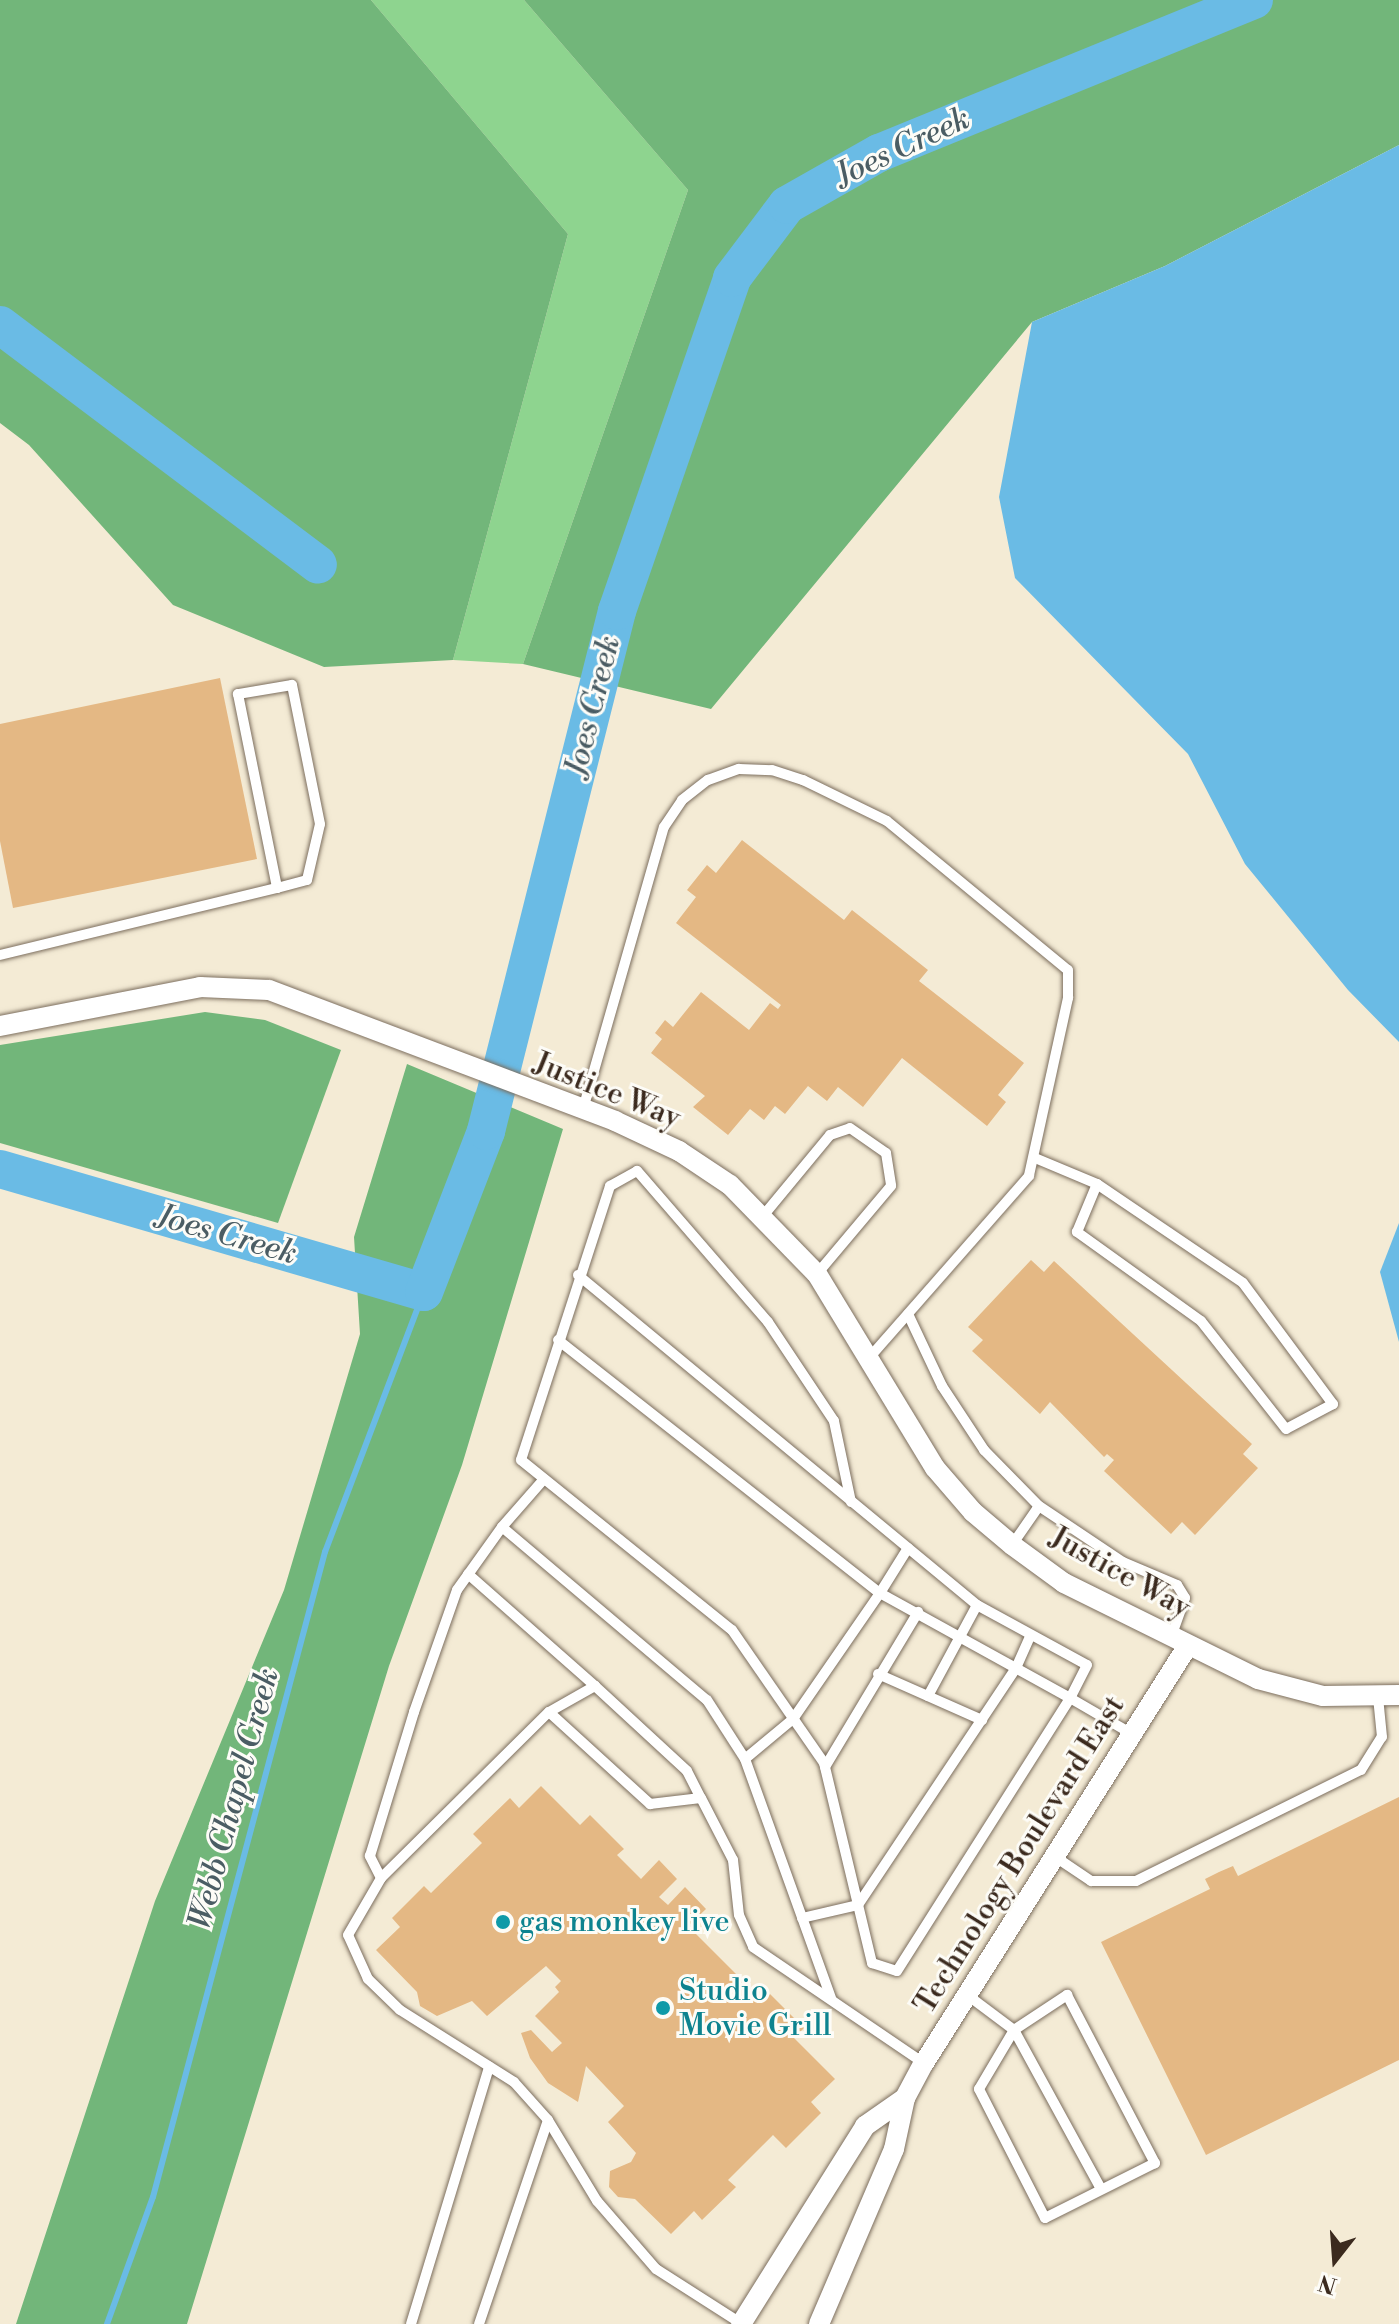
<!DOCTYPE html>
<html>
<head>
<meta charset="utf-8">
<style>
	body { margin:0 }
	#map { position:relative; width:1399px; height:2324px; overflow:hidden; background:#f4ebd5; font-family:"Libre Bodoni",serif }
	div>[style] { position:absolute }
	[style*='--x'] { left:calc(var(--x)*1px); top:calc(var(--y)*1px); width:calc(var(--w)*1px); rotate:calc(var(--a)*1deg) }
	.green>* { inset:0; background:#8ed48f }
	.forest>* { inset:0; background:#72b67a }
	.water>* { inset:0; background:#6abbe5 }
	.stream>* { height:6px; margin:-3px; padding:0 3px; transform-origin:3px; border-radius:3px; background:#6abbe5 }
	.river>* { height:38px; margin:-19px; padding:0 19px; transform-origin:19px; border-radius:19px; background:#6abbe5 }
	.building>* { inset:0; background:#e4b884 }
	.roads { filter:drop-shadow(0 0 2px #7c6e5e) drop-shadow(0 0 2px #7c6e5e) }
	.service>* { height:10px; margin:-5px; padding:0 5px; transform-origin:5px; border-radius:5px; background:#fff }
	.minor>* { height:20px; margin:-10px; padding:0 10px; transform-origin:10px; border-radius:10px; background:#fff }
	.dots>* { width:22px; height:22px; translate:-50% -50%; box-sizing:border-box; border:4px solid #fdfcf7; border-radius:50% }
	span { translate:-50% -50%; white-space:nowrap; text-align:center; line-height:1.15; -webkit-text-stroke:6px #fdfcf7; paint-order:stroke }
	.street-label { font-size:30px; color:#3b2a1e }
	.culture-label { font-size:30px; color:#0d838f }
	.left { translate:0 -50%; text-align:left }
	.water-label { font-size:32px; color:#4b5d64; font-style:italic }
	.north { position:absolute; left:1295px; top:2220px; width:80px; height:80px; -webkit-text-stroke:6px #fdfcf7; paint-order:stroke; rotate:197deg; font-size:22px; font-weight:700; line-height:32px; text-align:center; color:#3b2a1e }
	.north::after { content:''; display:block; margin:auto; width:28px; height:36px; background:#3b2a1e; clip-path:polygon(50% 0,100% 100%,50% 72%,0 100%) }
</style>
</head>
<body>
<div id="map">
	<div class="green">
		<div style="clip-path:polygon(371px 0,524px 0,688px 190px,523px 664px,453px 660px,568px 234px)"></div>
	</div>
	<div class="forest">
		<div style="clip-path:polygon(0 0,371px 0,568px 234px,453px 660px,324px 667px,173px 605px,29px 445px,0 423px)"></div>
		<div style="clip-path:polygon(524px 0,1399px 0,1399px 145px,1165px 266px,1032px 322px,711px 709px,523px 664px,688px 190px)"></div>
		<div style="clip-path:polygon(205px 1012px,265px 1020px,341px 1050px,278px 1223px,0 1143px,0 1045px)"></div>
		<div style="clip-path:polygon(407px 1064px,563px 1129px,462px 1465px,389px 1666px,187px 2324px,16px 2324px,155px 1901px,284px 1590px,360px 1334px,354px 1237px)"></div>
	</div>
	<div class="water">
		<div style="clip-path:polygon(1399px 145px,1399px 1042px,1348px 990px,1245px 864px,1188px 754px,1015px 578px,999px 497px,1032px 322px,1165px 266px)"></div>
		<div style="clip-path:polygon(1399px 1223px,1399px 1342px,1380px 1272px)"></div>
	</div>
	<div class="stream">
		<div style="--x:107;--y:2324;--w:135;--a:-70.1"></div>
		<div style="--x:153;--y:2197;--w:668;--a:-75.07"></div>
		<div style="--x:325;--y:1552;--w:278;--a:-69.2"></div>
	</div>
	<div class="river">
		<div style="--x:0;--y:325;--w:398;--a:37"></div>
		<div style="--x:0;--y:1169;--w:441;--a:16.2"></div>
		<div style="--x:424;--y:1292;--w:173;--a:-68.9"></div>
		<div style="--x:486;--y:1131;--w:536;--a:-75.86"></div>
		<div style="--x:617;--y:611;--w:352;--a:-70.9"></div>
		<div style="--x:732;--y:278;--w:91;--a:-53"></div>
		<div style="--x:787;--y:205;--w:106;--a:-29.5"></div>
		<div style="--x:879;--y:153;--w:405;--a:-22.2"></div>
	</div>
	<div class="building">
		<div style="clip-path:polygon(220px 678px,257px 859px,13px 908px,0 841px,0 724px)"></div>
		<div style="clip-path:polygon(742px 840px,844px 920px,852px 910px,928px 970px,919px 981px,1024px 1063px,998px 1095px,1006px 1102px,987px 1126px,902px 1058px,863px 1107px,838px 1087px,827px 1101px,808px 1086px,785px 1114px,775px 1106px,764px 1120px,750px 1109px,728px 1135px,693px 1107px,705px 1096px,651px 1053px,662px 1039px,655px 1033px,665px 1020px,673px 1027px,701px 992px,749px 1030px,770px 1003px,778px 1009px,781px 1005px,676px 923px,696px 897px,687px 890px,707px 865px,716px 873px)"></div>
		<div style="clip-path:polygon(1031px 1260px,1044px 1272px,1054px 1261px,1252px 1444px,1243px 1454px,1258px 1468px,1195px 1535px,1182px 1522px,1171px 1534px,1104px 1471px,1114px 1460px,1107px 1454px,1104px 1457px,1050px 1402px,1040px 1414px,972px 1351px,983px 1340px,968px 1327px)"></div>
		<div style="clip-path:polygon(541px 1786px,580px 1825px,590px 1815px,624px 1849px,617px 1855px,641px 1879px,659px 1860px,677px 1879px,659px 1897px,668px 1905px,685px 1887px,706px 1909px,688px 1926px,763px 2001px,770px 1994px,804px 2028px,794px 2038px,835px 2079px,811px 2102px,821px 2113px,786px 2148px,773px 2135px,728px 2180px,736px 2187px,702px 2220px,694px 2211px,671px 2234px,635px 2199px,618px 2197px,609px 2187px,610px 2171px,631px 2162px,636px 2153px,608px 2122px,624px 2106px,586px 2066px,578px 2102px,548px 2083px,530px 2058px,521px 2033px,531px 2030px,552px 2052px,562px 2043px,535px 2016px,559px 1992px,555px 1987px,561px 1981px,546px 1966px,487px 2016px,472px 2001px,437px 2016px,420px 2006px,417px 1992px,376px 1950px,400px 1927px,392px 1918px,424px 1886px,431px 1893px,482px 1843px,473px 1834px,510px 1798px,519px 1808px)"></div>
		<div style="clip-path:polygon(1399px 1797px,1399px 2060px,1206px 2155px,1101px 1942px,1210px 1889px,1205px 1879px,1219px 1872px,1233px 1866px,1238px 1876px)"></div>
	</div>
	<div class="roads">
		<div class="service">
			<div style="--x:0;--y:955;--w:285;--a:-13.6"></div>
			<div style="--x:277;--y:888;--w:31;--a:-15"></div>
			<div style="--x:307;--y:880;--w:57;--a:-76.9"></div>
			<div style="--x:320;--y:824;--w:142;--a:-101.4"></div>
			<div style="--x:292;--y:685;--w:55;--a:170.5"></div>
			<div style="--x:238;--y:694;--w:198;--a:78.6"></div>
			<div style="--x:583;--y:1109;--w:293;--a:-74"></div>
			<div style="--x:664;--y:827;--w:32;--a:-56"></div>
			<div style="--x:682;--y:800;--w:33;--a:-38"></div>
			<div style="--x:708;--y:780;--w:33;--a:-20"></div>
			<div style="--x:739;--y:769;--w:33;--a:2"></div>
			<div style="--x:772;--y:770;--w:33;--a:18"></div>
			<div style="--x:803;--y:780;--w:93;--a:26"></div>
			<div style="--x:887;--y:821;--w:234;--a:39.5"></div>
			<div style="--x:1068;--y:970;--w:28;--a:90"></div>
			<div style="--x:1068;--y:998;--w:182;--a:102.4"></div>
			<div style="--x:1029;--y:1176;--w:242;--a:131.3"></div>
			<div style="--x:1035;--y:1158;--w:67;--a:22.8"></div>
			<div style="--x:1097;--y:1184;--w:176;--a:34.1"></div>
			<div style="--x:1243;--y:1283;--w:151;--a:53.4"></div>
			<div style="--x:1333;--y:1404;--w:53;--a:152"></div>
			<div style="--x:1286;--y:1429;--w:137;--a:-128.2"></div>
			<div style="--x:1201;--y:1321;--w:153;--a:-144.3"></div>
			<div style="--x:1077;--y:1232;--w:52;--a:-67.4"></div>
			<div style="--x:763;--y:1216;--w:105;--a:-50.4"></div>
			<div style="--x:830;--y:1135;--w:21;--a:-19"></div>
			<div style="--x:850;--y:1128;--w:44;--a:34.8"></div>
			<div style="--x:886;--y:1153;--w:33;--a:81"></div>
			<div style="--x:891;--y:1186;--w:115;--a:130.1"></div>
			<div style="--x:578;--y:1275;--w:518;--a:39.59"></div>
			<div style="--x:977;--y:1605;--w:125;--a:28.6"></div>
			<div style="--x:1087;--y:1665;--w:37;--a:117"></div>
			<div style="--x:1070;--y:1698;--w:217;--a:-151.1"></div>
			<div style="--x:880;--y:1593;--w:153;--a:124.6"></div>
			<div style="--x:793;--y:1719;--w:62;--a:140.2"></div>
			<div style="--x:745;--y:1759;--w:256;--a:70.2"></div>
			<div style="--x:908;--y:1314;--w:80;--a:64.7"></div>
			<div style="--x:942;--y:1386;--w:77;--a:56.7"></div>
			<div style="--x:984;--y:1450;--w:78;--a:45.5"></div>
			<div style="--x:1039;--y:1506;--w:101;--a:33.7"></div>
			<div style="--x:1123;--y:1562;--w:59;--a:23.1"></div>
			<div style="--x:1177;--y:1585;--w:15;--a:58"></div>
			<div style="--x:1185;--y:1598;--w:41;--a:109.7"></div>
			<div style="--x:558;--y:1340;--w:410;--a:38.2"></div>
			<div style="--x:880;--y:1593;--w:53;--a:-58.1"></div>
			<div style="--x:544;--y:1479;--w:64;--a:131.2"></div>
			<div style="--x:502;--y:1527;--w:268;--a:40.2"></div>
			<div style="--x:707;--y:1700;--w:70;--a:57.2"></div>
			<div style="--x:851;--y:1502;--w:83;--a:-101.9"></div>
			<div style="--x:834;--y:1421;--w:119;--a:-123.7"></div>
			<div style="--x:768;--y:1322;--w:200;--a:-130.9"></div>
			<div style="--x:637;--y:1171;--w:31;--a:151"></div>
			<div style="--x:610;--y:1186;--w:288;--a:108"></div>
			<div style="--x:521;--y:1460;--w:271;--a:38.9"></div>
			<div style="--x:732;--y:1630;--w:162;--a:55.3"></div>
			<div style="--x:824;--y:1763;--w:206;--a:76.5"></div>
			<div style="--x:872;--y:1963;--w:26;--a:18"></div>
			<div style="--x:897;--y:1971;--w:323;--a:-57.6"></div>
			<div style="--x:1070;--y:1698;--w:72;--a:30.1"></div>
			<div style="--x:1012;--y:1545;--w:47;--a:-55.3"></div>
			<div style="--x:468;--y:1574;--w:169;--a:41.4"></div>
			<div style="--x:878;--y:1674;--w:114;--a:23.9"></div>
			<div style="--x:928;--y:1696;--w:103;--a:-61.7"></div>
			<div style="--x:549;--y:1712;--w:53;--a:-29.5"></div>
			<div style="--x:595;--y:1686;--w:125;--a:42.7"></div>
			<div style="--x:687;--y:1771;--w:30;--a:63"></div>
			<div style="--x:825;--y:1767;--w:181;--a:-59"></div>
			<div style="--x:1054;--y:1856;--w:45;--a:34"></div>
			<div style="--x:1091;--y:1881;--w:45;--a:0"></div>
			<div style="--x:1136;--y:1881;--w:251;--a:-26.3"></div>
			<div style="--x:1361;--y:1770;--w:39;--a:-58"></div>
			<div style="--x:1382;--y:1737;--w:40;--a:-95.7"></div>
			<div style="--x:381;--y:1878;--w:25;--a:-117"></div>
			<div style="--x:370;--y:1856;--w:151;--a:-73"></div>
			<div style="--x:414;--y:1712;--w:129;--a:-70.6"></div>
			<div style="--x:457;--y:1590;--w:77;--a:-54.5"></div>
			<div style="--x:802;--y:1918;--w:57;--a:-13.1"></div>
			<div style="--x:858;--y:1905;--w:285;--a:-56.3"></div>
			<div style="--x:1016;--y:1668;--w:35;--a:-66"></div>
			<div style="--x:966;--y:1994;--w:60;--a:36.9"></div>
			<div style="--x:1014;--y:2030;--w:181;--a:61.3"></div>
			<div style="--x:1067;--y:1995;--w:190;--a:62.4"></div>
			<div style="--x:1155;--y:2163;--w:123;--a:153.4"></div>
			<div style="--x:1045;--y:2218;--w:145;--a:-117.1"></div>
			<div style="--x:979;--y:2089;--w:69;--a:-59.3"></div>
			<div style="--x:1014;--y:2030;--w:64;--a:-33.4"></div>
			<div style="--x:411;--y:2324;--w:269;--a:-73.1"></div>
			<div style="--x:479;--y:2324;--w:215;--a:-71.3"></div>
			<div style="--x:742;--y:2324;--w:102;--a:-147.4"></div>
			<div style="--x:656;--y:2269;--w:90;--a:-130.9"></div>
			<div style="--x:597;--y:2201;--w:95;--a:-121.2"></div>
			<div style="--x:548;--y:2120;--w:51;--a:-131.8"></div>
			<div style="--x:514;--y:2082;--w:135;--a:-147.7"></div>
			<div style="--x:400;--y:2010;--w:45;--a:-135.9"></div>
			<div style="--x:368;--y:1979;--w:48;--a:-114.4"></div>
			<div style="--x:348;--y:1935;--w:66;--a:-59.9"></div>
			<div style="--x:381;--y:1878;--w:236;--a:-44.7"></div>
			<div style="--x:549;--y:1712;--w:137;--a:42.3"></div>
			<div style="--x:650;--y:1804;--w:51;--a:-6.7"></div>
			<div style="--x:701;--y:1798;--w:70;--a:62.7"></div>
			<div style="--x:733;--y:1860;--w:55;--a:83.8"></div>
			<div style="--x:739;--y:1915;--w:35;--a:66"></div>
			<div style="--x:753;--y:1947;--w:207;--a:34.2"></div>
		</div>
		<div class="minor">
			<div style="--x:0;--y:1026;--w:204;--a:-11"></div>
			<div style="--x:200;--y:987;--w:69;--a:2.5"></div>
			<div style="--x:269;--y:990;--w:370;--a:20.7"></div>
			<div style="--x:615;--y:1121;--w:71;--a:25.1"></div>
			<div style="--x:679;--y:1151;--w:61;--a:33.7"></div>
			<div style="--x:730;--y:1185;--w:124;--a:45.7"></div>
			<div style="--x:817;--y:1274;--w:227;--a:58.7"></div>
			<div style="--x:935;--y:1468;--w:58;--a:49.2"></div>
			<div style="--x:973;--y:1512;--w:51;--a:40.2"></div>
			<div style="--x:1012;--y:1545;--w:64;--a:36.2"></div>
			<div style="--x:1064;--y:1583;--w:216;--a:26.3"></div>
			<div style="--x:1258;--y:1679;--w:67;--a:14.7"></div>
			<div style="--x:1323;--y:1696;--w:76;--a:-0.8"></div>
			<div style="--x:741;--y:2324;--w:234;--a:-57.9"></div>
			<div style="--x:865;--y:2126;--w:49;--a:-35"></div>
			<div style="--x:819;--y:2324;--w:190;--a:-66.8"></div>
			<div style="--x:894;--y:2149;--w:52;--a:-77.8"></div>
			<div style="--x:905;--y:2098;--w:40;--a:-62"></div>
			<div style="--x:924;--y:2063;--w:494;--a:-57.7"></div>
		</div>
	</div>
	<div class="dots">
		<div style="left:503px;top:1922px;background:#0f9aa8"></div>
		<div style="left:663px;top:2008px;background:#0f9aa8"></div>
	</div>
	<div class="street-label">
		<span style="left:607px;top:1091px;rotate:22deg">Justice Way</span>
		<span style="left:1120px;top:1573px;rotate:29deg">Justice Way</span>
		<span style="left:1020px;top:1855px;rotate:-58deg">Technology Boulevard East</span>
	</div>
	<div class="culture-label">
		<span class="left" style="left:519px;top:1922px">gas monkey live</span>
		<span class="left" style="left:679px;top:2008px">Studio<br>Movie Grill</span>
	</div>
	<div class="water-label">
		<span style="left:903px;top:147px;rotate:-25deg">Joes Creek</span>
		<span style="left:593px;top:706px;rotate:-76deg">Joes Creek</span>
		<span style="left:227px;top:1235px;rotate:16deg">Joes Creek</span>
		<span style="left:234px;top:1799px;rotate:-75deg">Webb Chapel Creek</span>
	</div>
	<div class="north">N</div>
</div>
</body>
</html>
